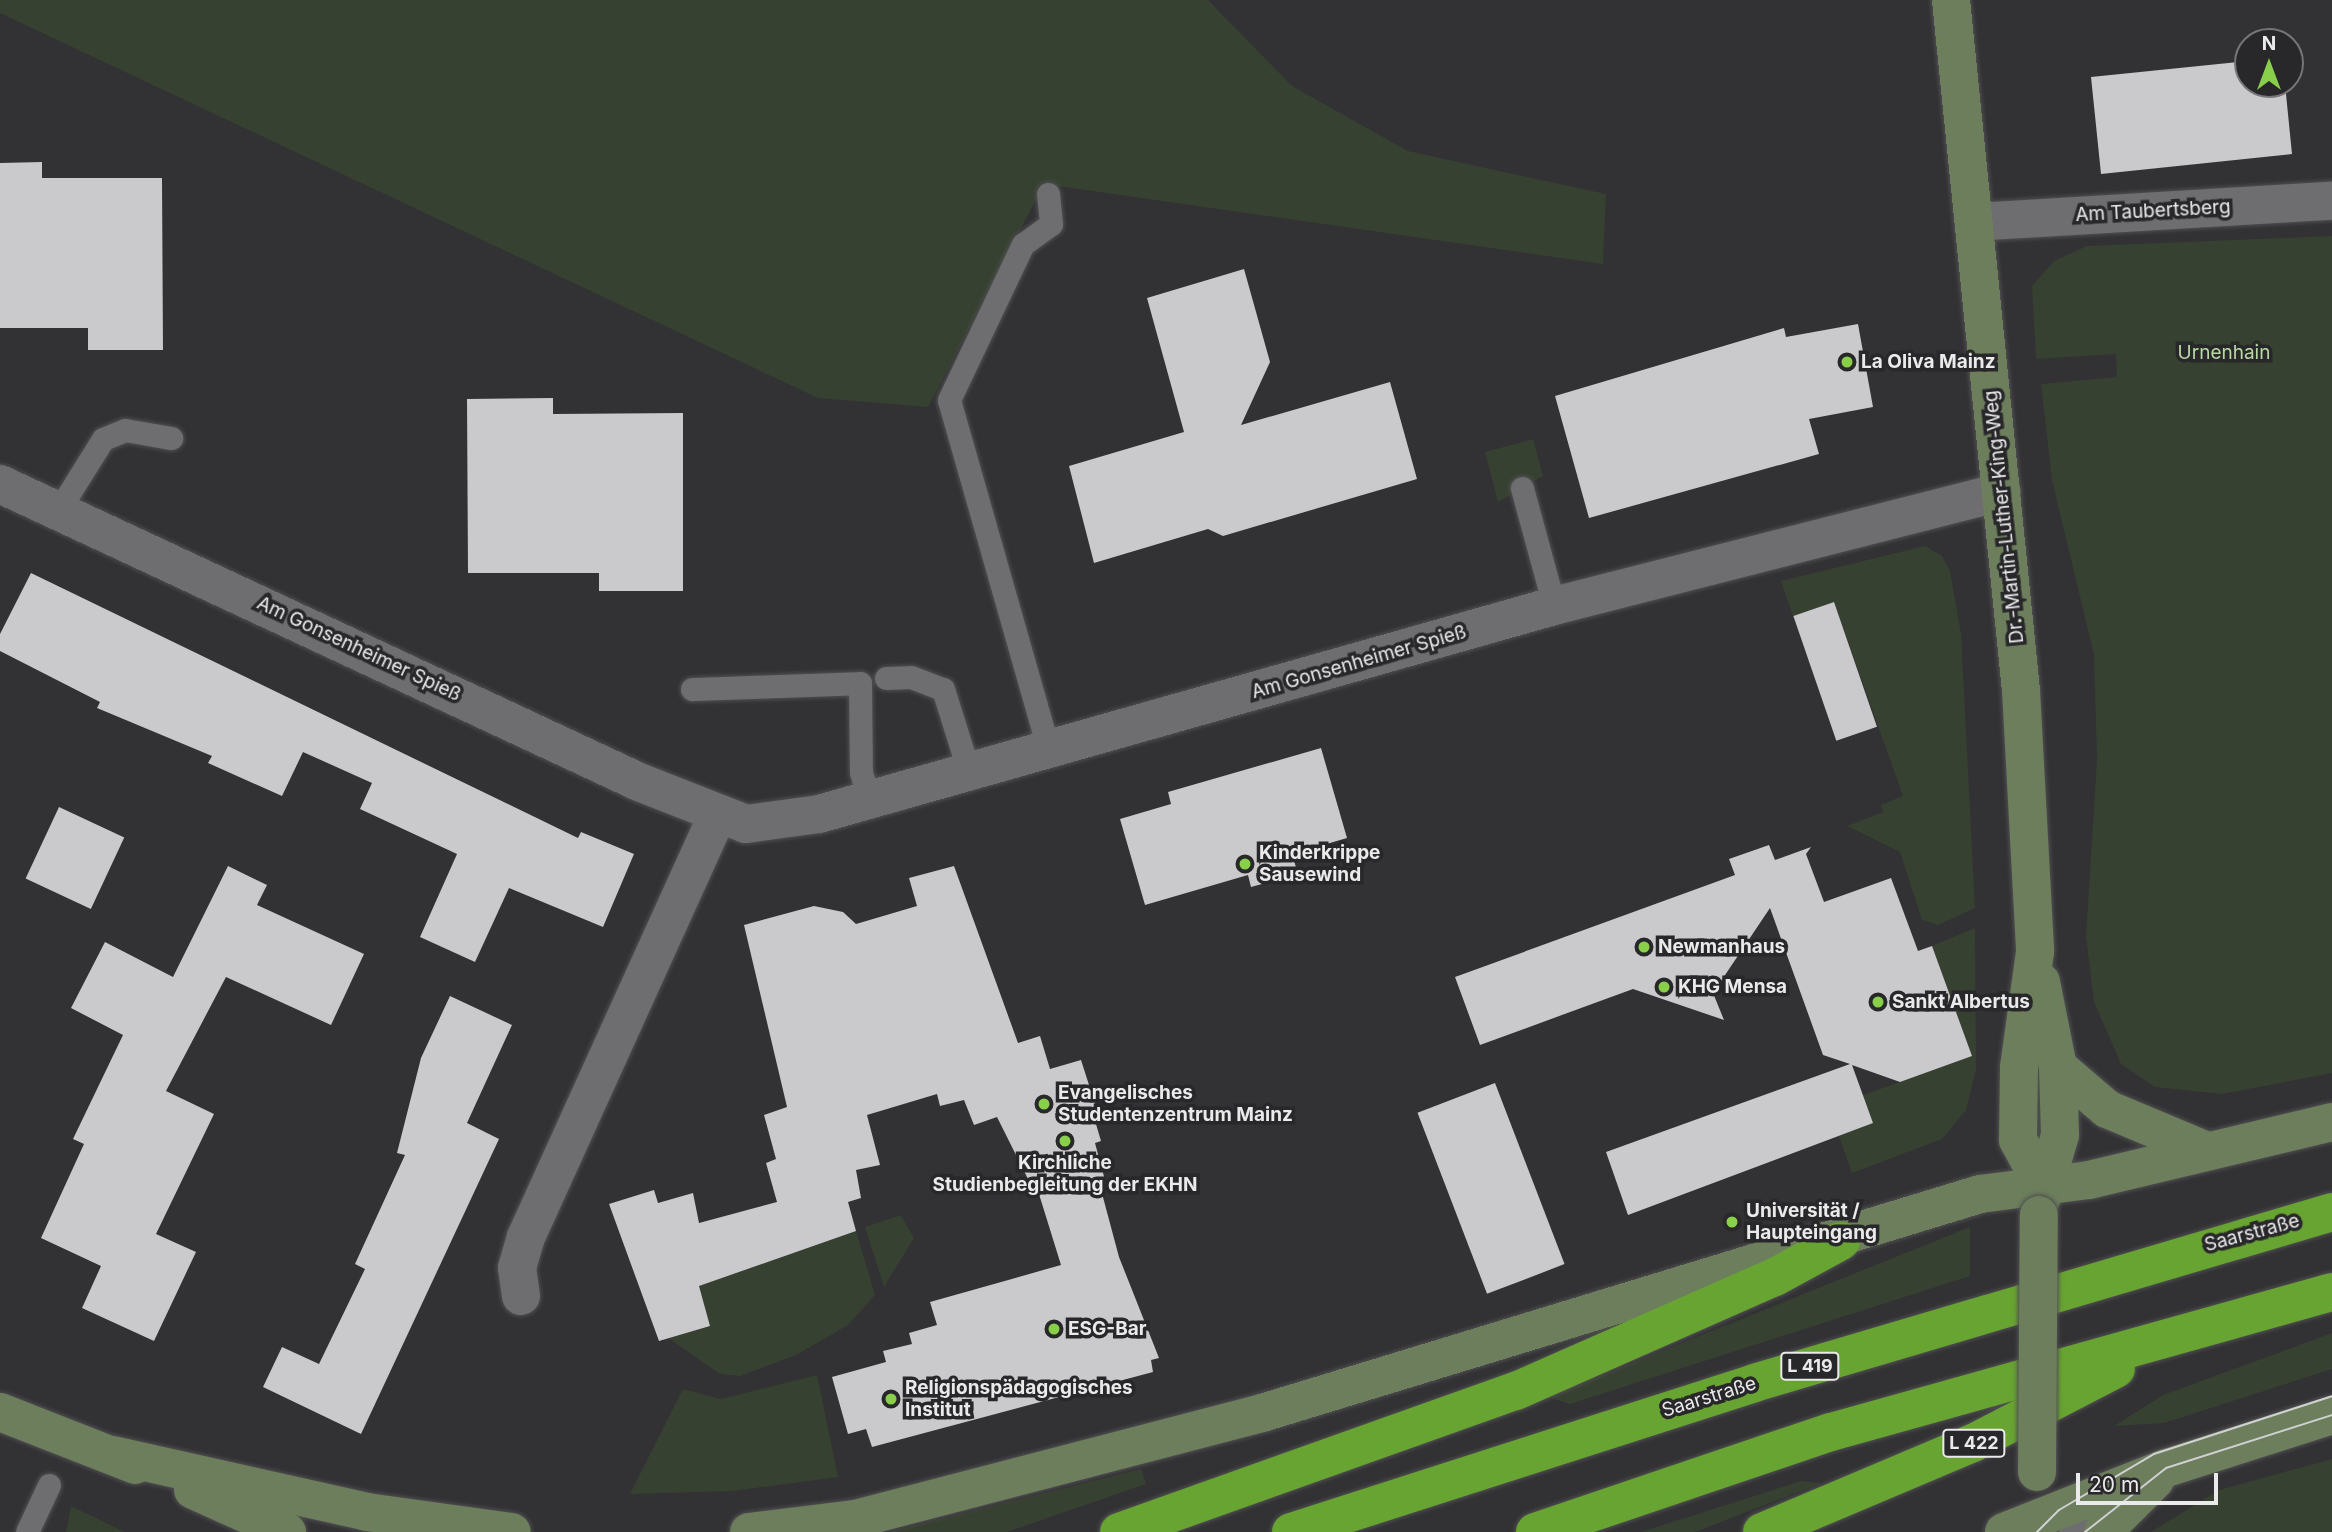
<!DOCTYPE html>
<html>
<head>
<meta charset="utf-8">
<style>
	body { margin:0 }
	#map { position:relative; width:2332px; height:1532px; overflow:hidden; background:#323134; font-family:Inter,sans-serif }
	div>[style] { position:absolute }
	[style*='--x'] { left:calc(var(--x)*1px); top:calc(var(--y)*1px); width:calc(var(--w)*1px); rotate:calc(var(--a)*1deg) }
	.green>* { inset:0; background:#374131 }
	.building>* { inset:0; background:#cac9cc; transform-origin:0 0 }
	.roads { filter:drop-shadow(0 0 2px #504f51) drop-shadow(0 0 2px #504f51) }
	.lane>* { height:23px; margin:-11.5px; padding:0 11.5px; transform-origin:11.5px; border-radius:11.5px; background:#6e6d6f }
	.street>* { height:38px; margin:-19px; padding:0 19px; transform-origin:19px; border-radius:19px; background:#6e6d6f }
	.secondary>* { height:38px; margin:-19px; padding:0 19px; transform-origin:19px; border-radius:19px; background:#6c7e5c }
	.highway>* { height:38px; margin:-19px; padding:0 19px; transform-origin:19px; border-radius:19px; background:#68a431 }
	.tram>* { height:2px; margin:-1px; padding:0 1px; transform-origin:1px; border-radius:1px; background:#d0d0d2 }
	.bridges { filter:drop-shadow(0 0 2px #504f51) drop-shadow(0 0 2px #504f51) }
	.secondary-bridge>* { height:38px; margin:-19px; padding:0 19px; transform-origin:19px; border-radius:19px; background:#6c7e5c }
	.dots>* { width:19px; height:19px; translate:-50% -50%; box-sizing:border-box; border:4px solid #28272a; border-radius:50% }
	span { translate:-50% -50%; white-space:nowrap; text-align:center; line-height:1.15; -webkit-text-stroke:7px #28272a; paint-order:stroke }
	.shield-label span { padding:2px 5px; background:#28272a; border:2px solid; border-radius:5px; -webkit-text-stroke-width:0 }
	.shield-label { font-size:18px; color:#eaeaeb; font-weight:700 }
	.street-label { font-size:19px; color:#eaeaeb }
	.park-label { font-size:19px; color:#b9d9a4 }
	.poi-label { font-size:19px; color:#eaeaeb; font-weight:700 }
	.left { translate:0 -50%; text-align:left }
	.north { position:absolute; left:2234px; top:28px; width:70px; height:70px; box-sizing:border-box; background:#28272a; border:2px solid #767577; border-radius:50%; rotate:0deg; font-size:19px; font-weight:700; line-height:28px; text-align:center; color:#eaeaeb }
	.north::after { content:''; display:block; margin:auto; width:24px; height:32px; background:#88cf4a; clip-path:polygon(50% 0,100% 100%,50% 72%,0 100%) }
	.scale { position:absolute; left:2076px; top:1473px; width:142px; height:32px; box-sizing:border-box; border:4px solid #eaeaeb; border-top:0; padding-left:9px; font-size:21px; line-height:24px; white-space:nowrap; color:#eaeaeb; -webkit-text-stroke:5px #28272a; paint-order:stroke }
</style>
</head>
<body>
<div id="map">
	<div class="green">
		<div style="clip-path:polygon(0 0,1208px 0,1292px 86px,1408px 151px,1606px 194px,1603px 264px,1044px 184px,928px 407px,818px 398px,0 13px)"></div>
		<div style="clip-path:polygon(2332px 236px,2332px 1073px,2222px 1094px,2155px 1087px,2121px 1064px,2094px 1002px,2086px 936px,2097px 759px,2094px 655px,2052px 480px,2041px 384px,2117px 377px,2116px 354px,2036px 359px,2032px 286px,2054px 261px,2087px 246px)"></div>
		<div style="clip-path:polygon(1533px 439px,1543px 476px,1498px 502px,1485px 452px)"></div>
		<div style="clip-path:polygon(1925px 546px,1942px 556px,1950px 571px,1961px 634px,1975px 908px,1938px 925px,1922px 920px,1900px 852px,1847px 826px,1883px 812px,1881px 805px,1903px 796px,1834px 602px,1793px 616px,1781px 581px)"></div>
		<div style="clip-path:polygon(1975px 928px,1976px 1070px,1966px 1110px,1942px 1139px,1852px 1173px,1824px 1094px,1863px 1095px,1972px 1056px,1932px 946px)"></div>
		<div style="clip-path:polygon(901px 1215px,914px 1238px,884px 1287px,865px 1227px)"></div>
		<div style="clip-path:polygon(1970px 1227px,1970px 1276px,1570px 1404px,1548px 1397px)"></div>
		<div style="clip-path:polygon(856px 1231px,875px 1295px,848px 1325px,796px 1355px,740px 1376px,720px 1374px,668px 1338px,710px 1326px,699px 1286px)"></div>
		<div style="clip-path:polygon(2332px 1333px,2332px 1369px,2164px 1423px,2114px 1426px,2163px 1395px)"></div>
		<div style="clip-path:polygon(817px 1375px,838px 1477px,733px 1491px,630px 1494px,683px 1389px,721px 1399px)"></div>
		<div style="clip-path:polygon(2332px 1459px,2332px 1532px,2151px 1532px,2219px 1490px)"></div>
		<div style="clip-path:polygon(1141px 1469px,1146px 1484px,1007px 1532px,889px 1532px)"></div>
		<div style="clip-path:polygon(1801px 1481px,1821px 1483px,1695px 1532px,1641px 1532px)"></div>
		<div style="clip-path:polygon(71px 1506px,125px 1532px,66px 1532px)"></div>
	</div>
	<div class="building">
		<div style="clip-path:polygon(2248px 61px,2248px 84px,2285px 84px,2292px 154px,2101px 174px,2091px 77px)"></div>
		<div style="clip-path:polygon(42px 162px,42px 178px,162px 178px,163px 350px,88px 350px,88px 328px,0 328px,0 163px)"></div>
		<div style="clip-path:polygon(1244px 269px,1270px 362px,1241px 425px,1390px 382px,1417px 479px,1223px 536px,1208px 529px,1094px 563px,1069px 466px,1184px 432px,1147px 298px)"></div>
		<div style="clip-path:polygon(1858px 324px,1873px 407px,1809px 419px,1819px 454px,1589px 518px,1555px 396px,1784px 328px,1786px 337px)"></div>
		<div style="clip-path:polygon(553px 398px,553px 414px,683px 413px,683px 591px,599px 591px,599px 573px,468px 573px,467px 399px)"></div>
		<div style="clip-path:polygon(31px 573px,578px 838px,581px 832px,634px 854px,603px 927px,509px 888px,475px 962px,420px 937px,457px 854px,360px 809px,372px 783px,303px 752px,282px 796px,208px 763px,212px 756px,97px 708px,100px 702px,0 651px,0 634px)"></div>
		<div style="left:1834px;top:602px;width:132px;height:43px;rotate:71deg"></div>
		<div style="clip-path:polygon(1321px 748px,1347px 838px,1292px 854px,1298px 874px,1251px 887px,1248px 875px,1145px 905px,1120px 819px,1171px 804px,1168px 792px)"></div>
		<div style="left:59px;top:807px;width:72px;height:79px;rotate:25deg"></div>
		<div style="clip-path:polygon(1769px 845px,1775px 860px,1811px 847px,1806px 854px,1824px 902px,1891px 878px,1918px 951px,1932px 946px,1972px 1056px,1900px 1082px,1852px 1065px,1873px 1123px,1628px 1215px,1606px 1152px,1850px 1064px,1823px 1055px,1770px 908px,1713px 993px,1724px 1020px,1633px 989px,1480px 1045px,1455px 977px,1735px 875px,1729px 859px)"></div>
		<div style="clip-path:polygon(228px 866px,267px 885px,257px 905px,364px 954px,331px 1025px,226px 977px,166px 1091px,214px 1114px,156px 1234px,196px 1252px,154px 1341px,82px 1308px,101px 1266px,41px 1238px,84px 1144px,73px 1139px,123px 1035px,71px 1008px,105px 942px,173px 977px)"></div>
		<div style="clip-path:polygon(954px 866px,1018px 1043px,1040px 1036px,1050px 1069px,1081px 1060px,1098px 1113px,1093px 1114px,1101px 1141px,1095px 1143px,1106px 1184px,1100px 1186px,1119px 1257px,1159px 1358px,1151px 1360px,1153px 1372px,872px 1447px,866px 1429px,848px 1434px,832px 1377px,886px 1362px,883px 1351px,912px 1344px,909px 1333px,937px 1325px,930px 1302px,1061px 1265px,1034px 1178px,1028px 1179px,997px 1117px,974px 1125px,964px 1100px,940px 1106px,937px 1094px,867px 1115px,880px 1165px,856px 1170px,861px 1198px,848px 1202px,856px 1231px,699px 1286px,710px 1326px,659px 1341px,609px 1204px,654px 1190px,658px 1203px,693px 1193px,699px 1223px,777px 1202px,766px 1163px,776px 1159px,764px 1115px,787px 1107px,744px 925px,814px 906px,843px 912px,856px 924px,917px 906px,909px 878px)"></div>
		<div style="clip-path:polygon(450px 996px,512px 1025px,467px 1123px,499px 1139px,361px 1434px,263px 1387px,282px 1347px,319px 1364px,365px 1269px,355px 1264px,405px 1155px,397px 1153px,421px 1058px)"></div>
		<div style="left:1495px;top:1083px;width:194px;height:83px;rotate:69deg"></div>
	</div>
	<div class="roads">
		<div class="lane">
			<div style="--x:1048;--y:194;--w:30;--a:84"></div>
			<div style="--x:1051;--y:224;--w:34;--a:144"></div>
			<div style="--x:1023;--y:244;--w:173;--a:115.4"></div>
			<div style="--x:949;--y:400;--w:365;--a:74.1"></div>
			<div style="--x:1522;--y:488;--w:122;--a:74.8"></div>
			<div style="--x:58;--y:511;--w:85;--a:-58"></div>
			<div style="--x:103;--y:439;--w:24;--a:-22"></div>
			<div style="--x:125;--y:430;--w:47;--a:9.9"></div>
			<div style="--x:886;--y:678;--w:25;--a:-2"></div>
			<div style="--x:911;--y:677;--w:34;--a:21"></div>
			<div style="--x:943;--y:689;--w:87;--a:72.6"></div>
			<div style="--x:692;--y:689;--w:168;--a:-2"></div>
			<div style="--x:860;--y:683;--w:89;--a:89.4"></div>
			<div style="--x:861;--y:772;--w:29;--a:74"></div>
			<div style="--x:27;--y:1532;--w:52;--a:-64.9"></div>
			<div style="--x:2070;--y:1532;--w:46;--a:-37.9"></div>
		</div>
		<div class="street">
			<div style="--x:1974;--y:222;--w:359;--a:-3.4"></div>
			<div style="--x:0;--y:484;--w:705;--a:25"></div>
			<div style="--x:639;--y:782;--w:115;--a:21.4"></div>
			<div style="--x:746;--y:824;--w:74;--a:-7.8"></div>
			<div style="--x:819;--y:814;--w:764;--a:-15.8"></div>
			<div style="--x:1554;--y:606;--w:462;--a:-14.3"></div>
			<div style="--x:521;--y:1296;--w:28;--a:-98"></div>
			<div style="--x:517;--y:1268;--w:32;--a:-74"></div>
			<div style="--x:526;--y:1237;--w:463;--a:-65.6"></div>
		</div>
		<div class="secondary">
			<div style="--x:1951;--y:0;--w:694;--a:84.21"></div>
			<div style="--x:2021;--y:690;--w:262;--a:86.9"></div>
			<div style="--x:2035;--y:952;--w:117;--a:97.9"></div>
			<div style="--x:2019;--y:1068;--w:72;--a:90.8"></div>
			<div style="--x:2018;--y:1140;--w:52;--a:61.5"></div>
			<div style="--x:2058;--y:1067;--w:65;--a:40.6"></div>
			<div style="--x:2107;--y:1109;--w:108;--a:22.8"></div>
			<div style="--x:2041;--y:1200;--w:68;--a:-73.7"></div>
			<div style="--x:2060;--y:1135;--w:68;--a:-91.7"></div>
			<div style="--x:2058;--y:1067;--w:87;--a:-101.3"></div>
			<div style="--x:0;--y:1412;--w:145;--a:21.4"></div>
			<div style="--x:113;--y:1455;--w:260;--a:12.6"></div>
			<div style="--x:367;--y:1512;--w:146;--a:7.9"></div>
			<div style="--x:193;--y:1490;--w:103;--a:24.1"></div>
			<div style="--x:749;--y:1532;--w:107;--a:-7"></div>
			<div style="--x:855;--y:1519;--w:421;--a:-14.6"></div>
			<div style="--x:1262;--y:1413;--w:751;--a:-16.96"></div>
			<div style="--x:1980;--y:1194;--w:110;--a:-7.3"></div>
			<div style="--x:2089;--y:1180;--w:250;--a:-13.4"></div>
			<div style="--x:2004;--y:1532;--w:174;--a:-21.6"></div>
			<div style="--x:2166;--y:1468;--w:174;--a:-17.7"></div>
			<div style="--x:2103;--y:1532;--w:74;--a:-45"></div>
		</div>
		<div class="highway">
			<div style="--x:1119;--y:1532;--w:421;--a:-19.6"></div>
			<div style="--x:1516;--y:1391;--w:283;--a:-23.8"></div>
			<div style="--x:1775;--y:1277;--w:75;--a:-28.6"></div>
			<div style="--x:1291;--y:1532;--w:486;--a:-17.8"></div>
			<div style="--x:1754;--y:1383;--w:603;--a:-16.48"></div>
			<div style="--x:1535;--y:1532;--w:312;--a:-18.7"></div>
			<div style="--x:1831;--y:1432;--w:520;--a:-15.61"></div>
			<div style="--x:1762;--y:1532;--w:229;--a:-22.9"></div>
			<div style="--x:1973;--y:1443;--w:161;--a:-27.4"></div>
		</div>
	</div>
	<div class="tram">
		<div style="--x:2037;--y:1532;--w:31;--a:-45"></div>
		<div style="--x:2059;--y:1510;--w:110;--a:-30.5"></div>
		<div style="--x:2154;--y:1454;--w:187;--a:-18"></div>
		<div style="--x:2085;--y:1532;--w:103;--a:-38.3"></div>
		<div style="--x:2166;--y:1468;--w:174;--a:-17.7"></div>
	</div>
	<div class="bridges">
		<div class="secondary-bridge">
			<div style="--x:2037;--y:1472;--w:257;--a:-89.6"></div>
		</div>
	</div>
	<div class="dots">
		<div style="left:1847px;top:362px;background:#88cf4a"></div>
		<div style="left:1245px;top:864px;background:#88cf4a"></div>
		<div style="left:1644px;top:947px;background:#88cf4a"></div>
		<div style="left:1664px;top:987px;background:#88cf4a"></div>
		<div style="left:1878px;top:1002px;background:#88cf4a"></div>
		<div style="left:1044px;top:1104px;background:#88cf4a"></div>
		<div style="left:1065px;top:1141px;background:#88cf4a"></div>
		<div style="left:1732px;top:1222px;background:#88cf4a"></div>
		<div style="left:1054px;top:1329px;background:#88cf4a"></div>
		<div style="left:891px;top:1399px;background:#88cf4a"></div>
	</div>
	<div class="shield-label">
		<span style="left:1810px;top:1366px">L 419</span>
		<span style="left:1974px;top:1443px">L 422</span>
	</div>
	<div class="street-label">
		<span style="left:2153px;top:211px;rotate:-3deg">Am Taubertsberg</span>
		<span style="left:2004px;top:517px;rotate:-96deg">Dr.-Martin-Luther-King-Weg</span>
		<span style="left:359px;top:649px;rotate:25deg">Am Gonsenheimer Spieß</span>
		<span style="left:1359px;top:662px;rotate:-16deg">Am Gonsenheimer Spieß</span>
		<span style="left:2252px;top:1233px;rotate:-15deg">Saarstraße</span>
		<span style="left:1709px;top:1397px;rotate:-17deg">Saarstraße</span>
	</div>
	<div class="park-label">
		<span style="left:2224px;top:353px">Urnenhain</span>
	</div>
	<div class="poi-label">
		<span class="left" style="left:1861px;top:362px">La Oliva Mainz</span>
		<span class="left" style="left:1259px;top:864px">Kinderkrippe<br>Sausewind</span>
		<span class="left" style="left:1658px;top:947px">Newmanhaus</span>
		<span class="left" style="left:1678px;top:987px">KHG Mensa</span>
		<span class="left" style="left:1892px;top:1002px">Sankt Albertus</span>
		<span class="left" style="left:1058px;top:1104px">Evangelisches<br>Studentenzentrum Mainz</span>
		<span style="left:1065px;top:1174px">Kirchliche<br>Studienbegleitung der EKHN</span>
		<span class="left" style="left:1746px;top:1222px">Universität /<br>Haupteingang</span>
		<span class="left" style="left:1068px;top:1329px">ESG-Bar</span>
		<span class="left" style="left:905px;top:1399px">Religionspädagogisches<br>Institut</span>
	</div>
	<div class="north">N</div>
	<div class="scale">20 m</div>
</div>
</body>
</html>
